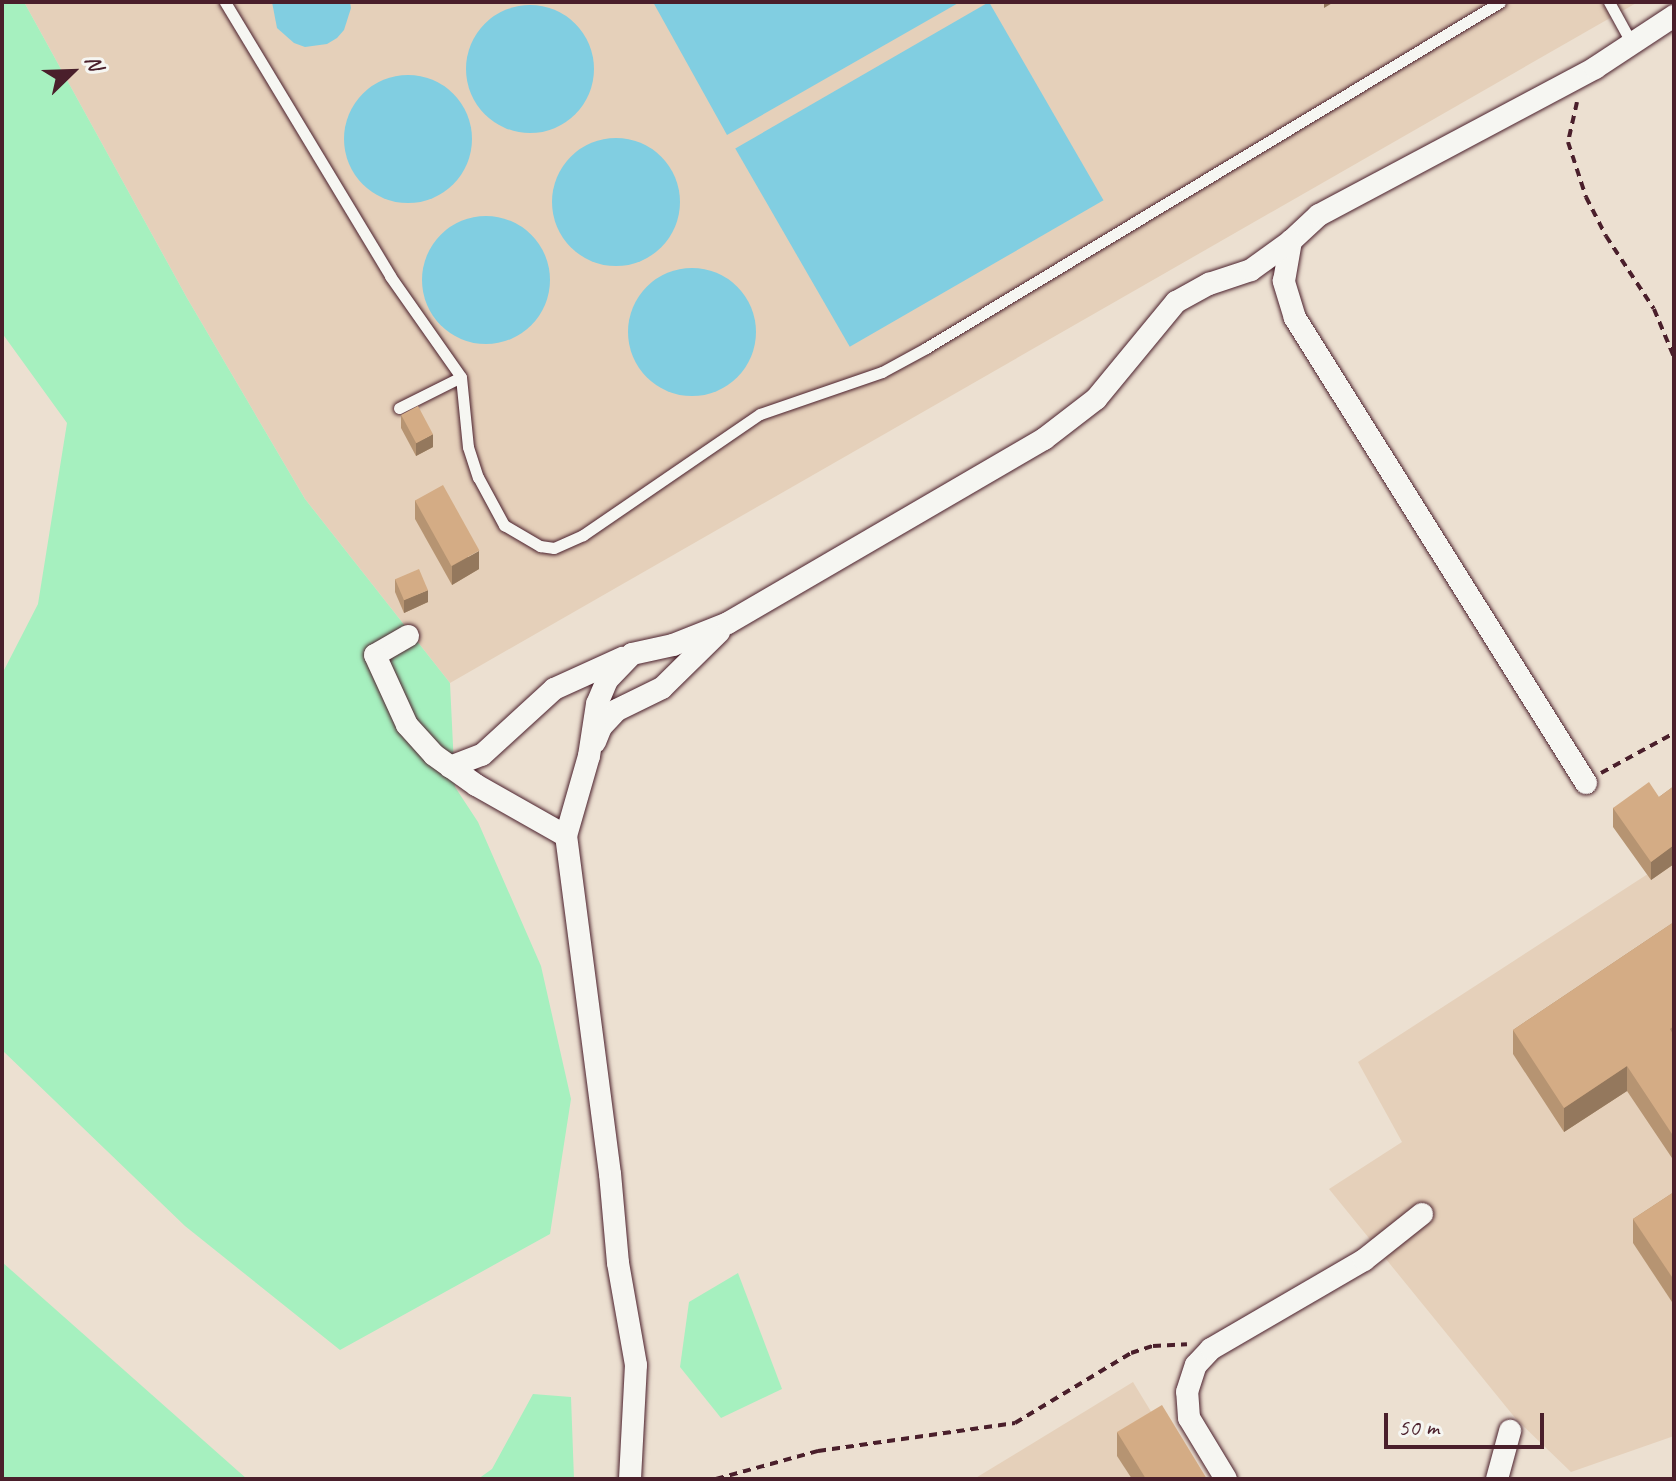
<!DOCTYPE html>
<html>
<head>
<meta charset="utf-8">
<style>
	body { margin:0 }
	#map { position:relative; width:1676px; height:1481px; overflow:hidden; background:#ece0d1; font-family:Caveat,sans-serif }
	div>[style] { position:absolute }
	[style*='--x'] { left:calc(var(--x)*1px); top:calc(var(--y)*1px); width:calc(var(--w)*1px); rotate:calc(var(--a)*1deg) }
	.built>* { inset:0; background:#e5d0ba }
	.green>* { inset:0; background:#a6f0bf }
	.water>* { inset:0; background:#81cee1; transform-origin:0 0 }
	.round { border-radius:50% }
	.path>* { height:4px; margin-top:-2px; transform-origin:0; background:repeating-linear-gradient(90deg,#4a1f2b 0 8px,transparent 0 14px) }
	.roads { filter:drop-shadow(0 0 2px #4a1f2b) drop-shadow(0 0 2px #4a1f2b) }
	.lane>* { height:11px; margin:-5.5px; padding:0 5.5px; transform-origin:5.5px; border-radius:5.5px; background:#f6f6f2 }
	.street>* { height:22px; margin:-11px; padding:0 11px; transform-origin:11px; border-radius:11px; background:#f6f6f2 }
	.wall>* { inset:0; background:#b69472 }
	.shaded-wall>* { inset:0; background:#94785d }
	.building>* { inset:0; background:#d4ac85; transform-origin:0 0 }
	span { translate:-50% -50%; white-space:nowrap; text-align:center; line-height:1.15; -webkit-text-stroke:6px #f6f6f2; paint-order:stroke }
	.frame { position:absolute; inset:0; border:4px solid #4a1f2b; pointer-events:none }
	.north { position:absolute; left:32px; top:32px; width:80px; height:80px; -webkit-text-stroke:6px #f6f6f2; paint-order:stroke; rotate:67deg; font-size:22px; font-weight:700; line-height:32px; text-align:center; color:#4a1f2b }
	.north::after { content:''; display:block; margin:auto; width:28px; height:36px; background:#4a1f2b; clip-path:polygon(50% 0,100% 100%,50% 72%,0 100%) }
	.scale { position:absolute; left:1384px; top:1413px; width:160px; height:36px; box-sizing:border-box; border:4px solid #4a1f2b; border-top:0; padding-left:10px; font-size:24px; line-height:28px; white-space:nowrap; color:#4a1f2b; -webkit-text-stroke:6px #f6f6f2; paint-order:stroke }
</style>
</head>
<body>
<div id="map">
	<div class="built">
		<div style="clip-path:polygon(24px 2px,1638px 2px,450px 683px,305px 499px,187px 298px)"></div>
		<div style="clip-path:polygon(1674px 857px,1674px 1436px,1571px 1472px,1516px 1419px,1329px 1189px,1402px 1142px,1358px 1062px)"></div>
		<div style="clip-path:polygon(1133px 1382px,1192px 1479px,974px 1479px)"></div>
	</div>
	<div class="green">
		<div style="clip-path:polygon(2px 2px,24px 2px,187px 298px,305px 499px,450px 683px,455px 787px,478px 822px,541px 966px,571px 1099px,550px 1234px,340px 1350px,185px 1226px,2px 1050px,2px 674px,38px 604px,67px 423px,2px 333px)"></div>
		<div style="clip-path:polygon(2px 1262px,247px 1479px,2px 1479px)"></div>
		<div style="clip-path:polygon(738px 1273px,782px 1389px,721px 1418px,680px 1367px,689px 1302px)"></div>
		<div style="clip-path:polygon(533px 1394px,571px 1397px,574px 1479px,478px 1479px,492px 1469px)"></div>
	</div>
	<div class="water">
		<div style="clip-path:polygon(272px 2px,350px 2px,351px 8px,344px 30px,337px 38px,327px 44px,305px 47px,294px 43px,277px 28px)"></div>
		<div style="clip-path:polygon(653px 2px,960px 2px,727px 135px)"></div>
		<div style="left:989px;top:2px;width:229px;height:293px;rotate:60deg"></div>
		<div class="round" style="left:466px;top:5px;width:128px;height:128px"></div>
		<div class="round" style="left:344px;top:75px;width:128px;height:128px"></div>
		<div class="round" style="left:552px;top:138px;width:128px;height:128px"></div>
		<div class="round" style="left:422px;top:216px;width:128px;height:128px"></div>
		<div class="round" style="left:628px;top:268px;width:128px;height:128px"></div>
	</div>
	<div class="path">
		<div style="--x:1577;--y:102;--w:41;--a:102.7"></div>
		<div style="--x:1568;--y:142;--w:58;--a:71.9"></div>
		<div style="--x:1586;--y:197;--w:44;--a:62.9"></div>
		<div style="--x:1606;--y:236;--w:87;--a:56.7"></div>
		<div style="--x:1654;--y:309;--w:52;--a:67.4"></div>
		<div style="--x:1601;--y:773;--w:83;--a:-28.7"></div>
		<div style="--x:716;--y:1479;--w:106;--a:-15.4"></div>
		<div style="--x:818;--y:1451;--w:199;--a:-8.1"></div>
		<div style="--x:1015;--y:1423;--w:135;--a:-31.1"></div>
		<div style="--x:1131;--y:1353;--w:23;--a:-18"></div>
		<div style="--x:1153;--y:1346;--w:34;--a:-3"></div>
	</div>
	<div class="roads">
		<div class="lane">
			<div style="--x:225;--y:2;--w:320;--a:58.9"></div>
			<div style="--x:390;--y:276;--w:123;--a:54.9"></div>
			<div style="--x:461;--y:377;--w:70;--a:84.3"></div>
			<div style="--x:468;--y:447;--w:32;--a:72"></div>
			<div style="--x:478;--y:477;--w:55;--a:61.6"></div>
			<div style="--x:504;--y:525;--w:42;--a:30.3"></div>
			<div style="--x:540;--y:546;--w:14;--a:8"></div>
			<div style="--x:554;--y:548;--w:32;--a:-24"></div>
			<div style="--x:583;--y:535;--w:214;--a:-34.4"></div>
			<div style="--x:760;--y:414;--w:129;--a:-19"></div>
			<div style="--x:882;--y:372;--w:50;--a:-28.6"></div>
			<div style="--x:926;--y:348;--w:670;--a:-31.08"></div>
			<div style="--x:1609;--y:2;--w:46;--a:61.2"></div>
			<div style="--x:399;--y:408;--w:69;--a:-26.6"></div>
		</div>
		<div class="street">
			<div style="--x:408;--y:636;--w:38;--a:150"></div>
			<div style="--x:375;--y:655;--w:77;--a:65.4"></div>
			<div style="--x:407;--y:725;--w:40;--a:48"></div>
			<div style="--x:434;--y:755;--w:52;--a:35.5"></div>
			<div style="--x:476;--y:785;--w:103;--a:29.5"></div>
			<div style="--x:595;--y:742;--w:16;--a:-68"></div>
			<div style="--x:601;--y:727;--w:23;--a:-47"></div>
			<div style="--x:617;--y:710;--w:50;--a:-26.1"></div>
			<div style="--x:662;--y:688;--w:80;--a:-44.5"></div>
			<div style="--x:450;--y:767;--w:34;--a:-21"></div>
			<div style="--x:482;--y:755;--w:98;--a:-42.5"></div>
			<div style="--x:554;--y:689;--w:75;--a:-24.5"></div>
			<div style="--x:1586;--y:783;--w:549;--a:-122.04"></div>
			<div style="--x:1295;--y:318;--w:39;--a:-107"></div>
			<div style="--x:1284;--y:281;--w:41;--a:-80.1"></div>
			<div style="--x:1291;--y:241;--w:38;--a:-43"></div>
			<div style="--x:1319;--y:215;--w:313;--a:-28"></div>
			<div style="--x:1595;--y:68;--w:95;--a:-33.4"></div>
			<div style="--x:630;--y:1479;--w:114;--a:-87"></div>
			<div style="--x:636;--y:1365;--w:104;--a:-100"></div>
			<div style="--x:618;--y:1263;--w:89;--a:-95.1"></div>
			<div style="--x:610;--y:1174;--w:341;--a:-97.4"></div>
			<div style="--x:566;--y:836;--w:83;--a:-74"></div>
			<div style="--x:589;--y:756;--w:53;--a:-81.3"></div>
			<div style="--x:597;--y:704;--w:26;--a:-67"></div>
			<div style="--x:607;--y:680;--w:36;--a:-46"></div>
			<div style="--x:632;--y:654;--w:42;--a:-12.4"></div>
			<div style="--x:673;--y:645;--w:59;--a:-21.8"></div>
			<div style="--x:728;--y:623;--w:366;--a:-30.2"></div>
			<div style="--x:1044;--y:439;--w:66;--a:-37.6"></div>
			<div style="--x:1096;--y:399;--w:126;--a:-50.5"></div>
			<div style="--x:1176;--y:302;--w:38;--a:-29"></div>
			<div style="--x:1209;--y:284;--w:44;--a:-18.4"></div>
			<div style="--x:1251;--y:270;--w:49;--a:-35.9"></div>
			<div style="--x:1226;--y:1479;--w:71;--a:-121.2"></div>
			<div style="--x:1189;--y:1418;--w:26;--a:-94"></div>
			<div style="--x:1187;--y:1392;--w:28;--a:-72"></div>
			<div style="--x:1196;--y:1365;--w:22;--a:-47"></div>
			<div style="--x:1211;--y:1349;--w:177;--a:-30.2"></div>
			<div style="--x:1364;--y:1260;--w:74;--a:-38.4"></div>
			<div style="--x:1497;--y:1479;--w:50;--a:-74.8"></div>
		</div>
	</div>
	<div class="wall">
		<div style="clip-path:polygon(401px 415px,433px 447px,416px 456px,401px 428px)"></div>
		<div style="clip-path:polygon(415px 500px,479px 569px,452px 585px,415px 519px)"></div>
		<div style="clip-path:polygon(395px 579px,428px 602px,404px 613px,395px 592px)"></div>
		<div style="clip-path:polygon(1674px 786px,1674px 864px,1651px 880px,1613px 827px,1613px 808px,1659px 797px)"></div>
		<div style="clip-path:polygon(1674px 922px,1674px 1161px,1627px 1091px,1564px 1132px,1513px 1054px,1513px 1030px)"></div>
		<div style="clip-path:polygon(1674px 1192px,1674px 1305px,1633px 1243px,1633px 1219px)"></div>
		<div style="clip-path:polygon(1117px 1432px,1207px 1479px,1132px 1479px,1117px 1456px)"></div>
	</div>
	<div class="shaded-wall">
		<div style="clip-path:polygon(1324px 2px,1334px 2px,1324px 8px)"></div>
		<div style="clip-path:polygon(433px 434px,433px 447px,416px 456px,416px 443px)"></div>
		<div style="clip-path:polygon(479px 551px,479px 569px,452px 585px,452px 566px)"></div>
		<div style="clip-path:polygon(428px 590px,428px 602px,404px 613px,404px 600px)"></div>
		<div style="clip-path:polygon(1674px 845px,1674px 864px,1651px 880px,1651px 862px)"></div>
		<div style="clip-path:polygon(1627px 1066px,1627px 1091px,1564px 1132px,1564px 1108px)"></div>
	</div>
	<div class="building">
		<div style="left:418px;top:406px;width:32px;height:19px;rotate:62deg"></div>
		<div style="left:443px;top:485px;width:75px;height:32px;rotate:61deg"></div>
		<div style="left:419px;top:569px;width:23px;height:26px;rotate:67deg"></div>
		<div style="clip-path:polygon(1649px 782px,1659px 797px,1674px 786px,1674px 845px,1651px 862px,1613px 808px)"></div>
		<div style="clip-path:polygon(1674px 922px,1674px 1026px,1670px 1029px,1674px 1036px,1674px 1137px,1627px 1066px,1564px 1108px,1513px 1030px)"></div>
		<div style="clip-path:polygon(1674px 1192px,1674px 1280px,1633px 1219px)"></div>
		<div style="clip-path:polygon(1162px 1405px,1207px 1479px,1146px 1479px,1117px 1432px)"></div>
	</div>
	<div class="frame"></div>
	<div class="north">N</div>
	<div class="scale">50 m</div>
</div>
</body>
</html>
